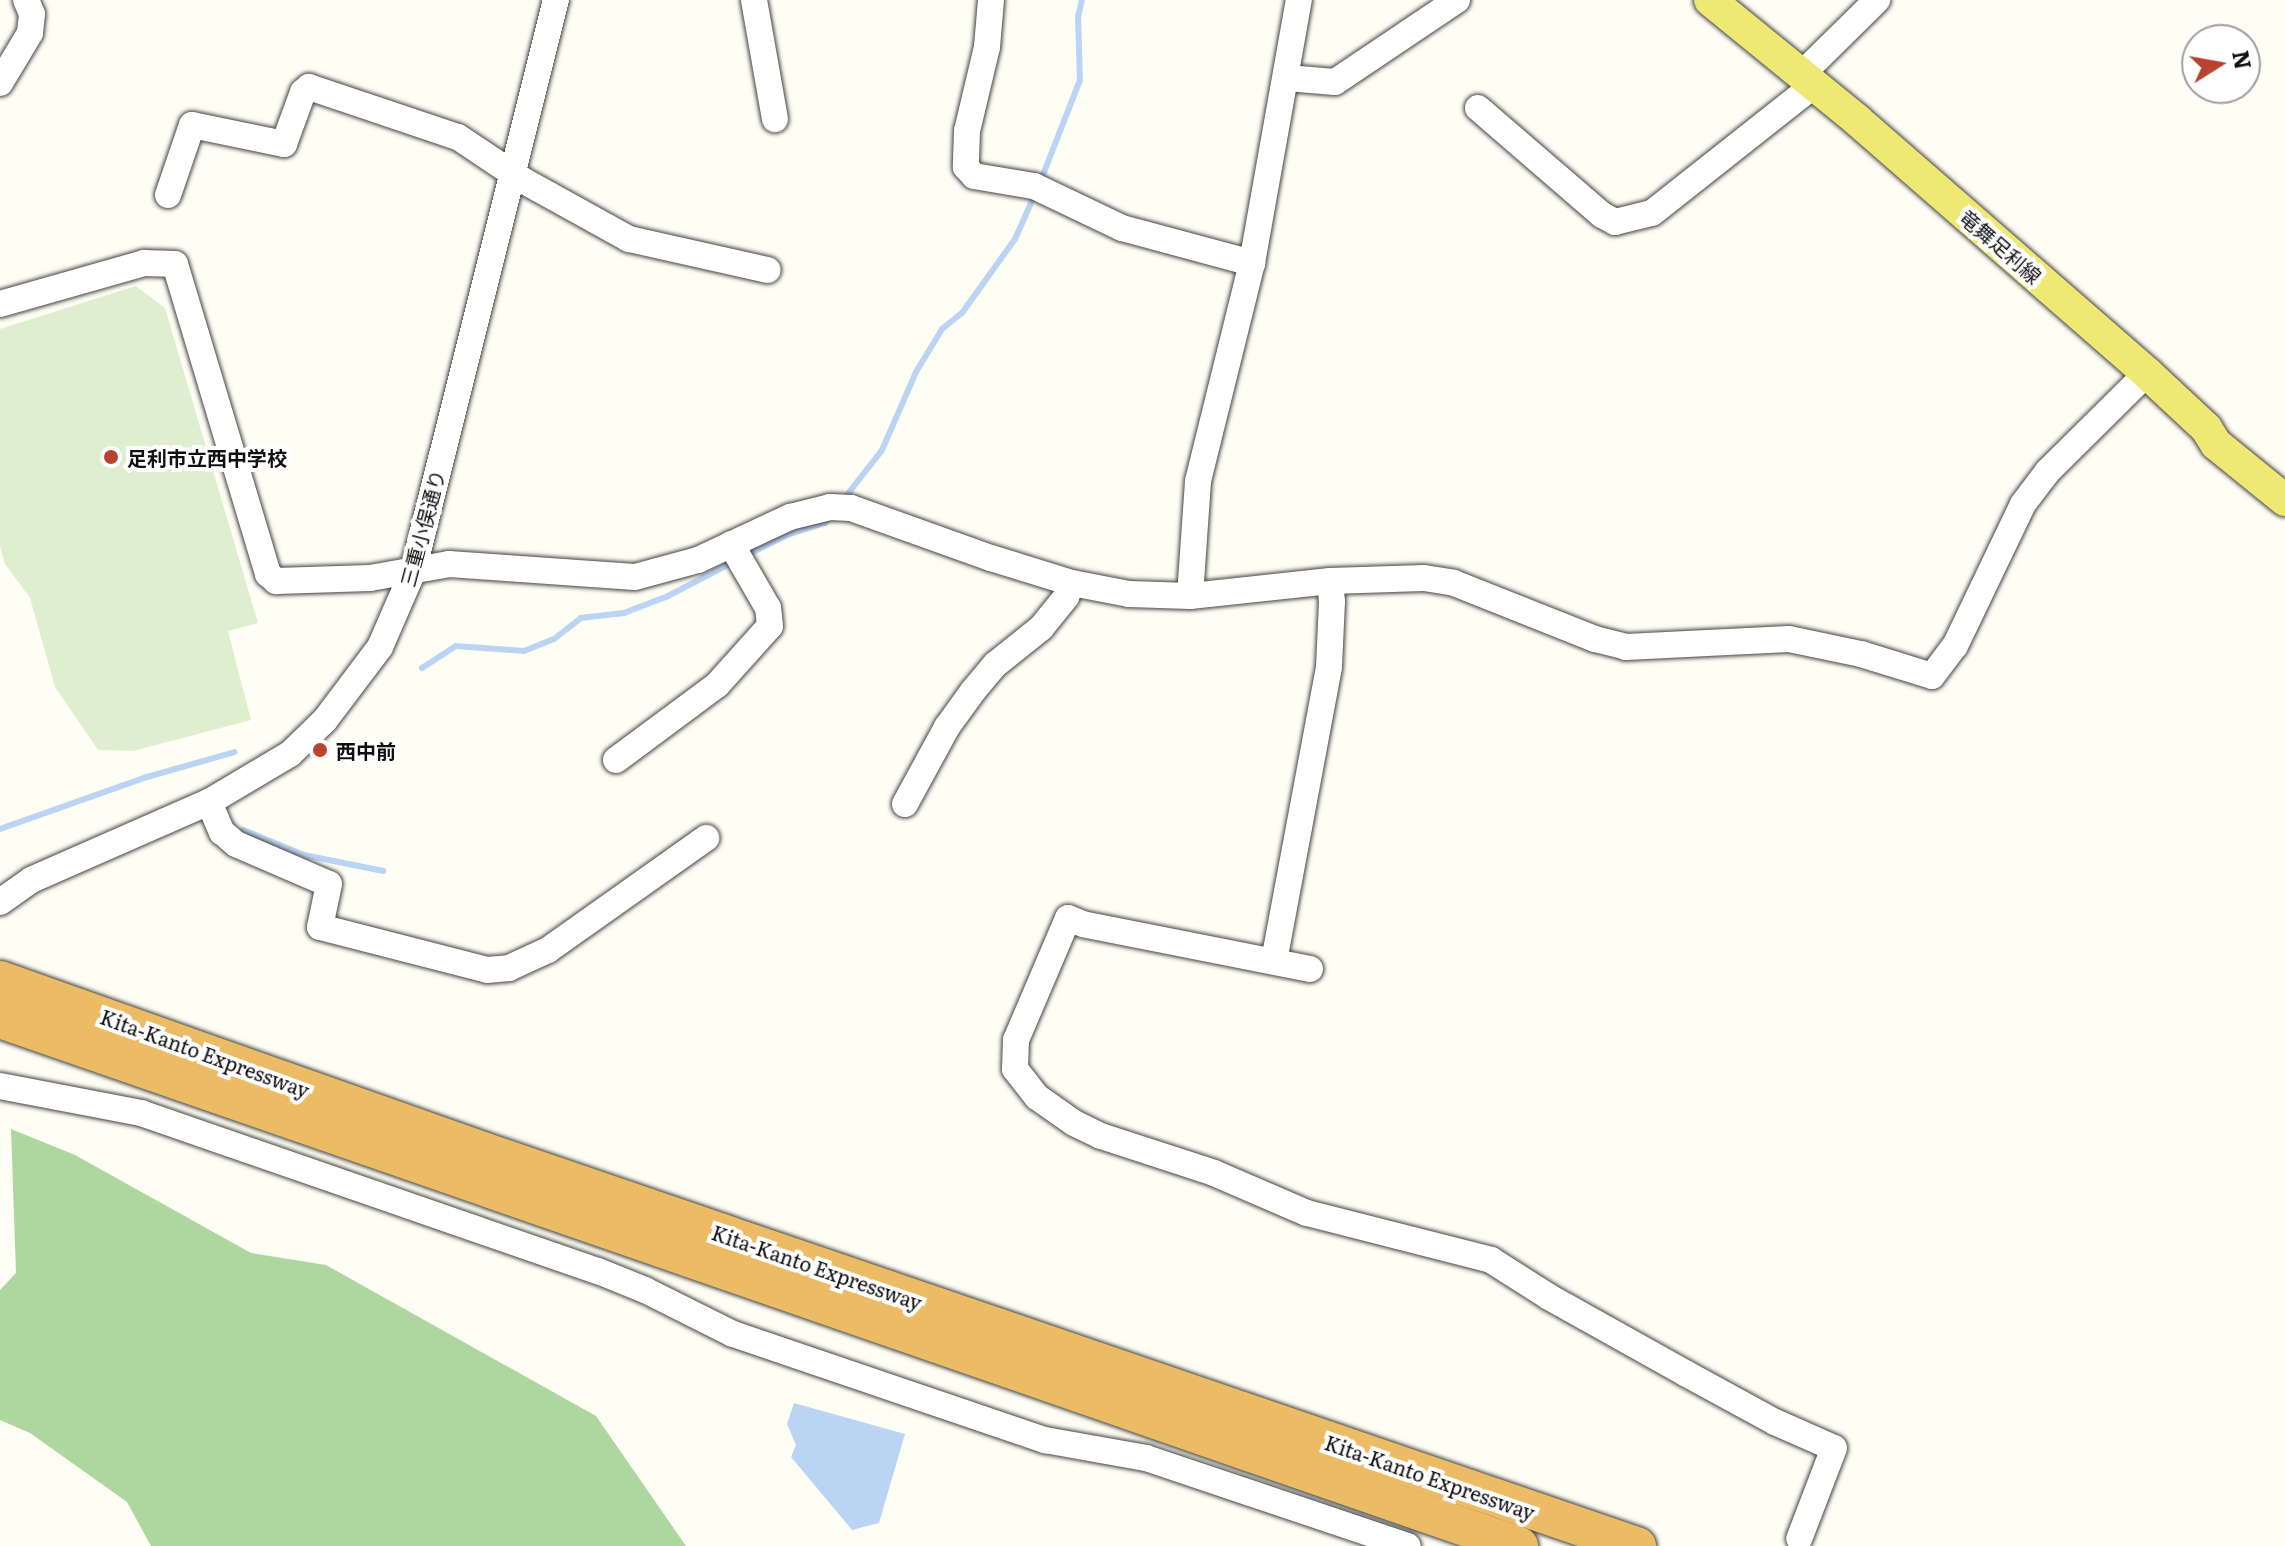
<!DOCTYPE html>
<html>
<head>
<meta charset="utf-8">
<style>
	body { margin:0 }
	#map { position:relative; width:2285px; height:1546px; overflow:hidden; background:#fefef4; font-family:Literata,"Noto Sans JP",serif }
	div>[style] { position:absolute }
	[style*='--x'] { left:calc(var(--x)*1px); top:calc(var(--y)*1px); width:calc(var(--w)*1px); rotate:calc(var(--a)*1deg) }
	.forest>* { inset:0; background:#aed79f }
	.pitch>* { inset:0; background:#deefd0 }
	.water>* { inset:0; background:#bbd4f3 }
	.stream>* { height:6px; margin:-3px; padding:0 3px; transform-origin:3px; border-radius:3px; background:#bbd4f3 }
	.roads { filter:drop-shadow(0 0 2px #434343) drop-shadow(0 0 2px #434343) }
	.minor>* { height:26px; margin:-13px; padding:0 13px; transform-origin:13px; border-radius:13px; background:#fff }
	.major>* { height:32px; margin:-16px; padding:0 16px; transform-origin:16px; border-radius:16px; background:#efe873 }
	.highway>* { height:38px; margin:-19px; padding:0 19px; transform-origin:19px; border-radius:19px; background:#ebbb65 }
	.dots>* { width:22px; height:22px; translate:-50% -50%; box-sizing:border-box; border:4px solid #fff; border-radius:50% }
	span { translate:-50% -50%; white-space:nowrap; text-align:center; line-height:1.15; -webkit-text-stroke:8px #fff; paint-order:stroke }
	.street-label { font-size:20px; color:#101010 }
	.poi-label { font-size:20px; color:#101010; font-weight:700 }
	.left { translate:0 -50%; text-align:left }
	.north { position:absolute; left:2181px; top:24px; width:80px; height:80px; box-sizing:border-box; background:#fff; border:2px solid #9f9f9f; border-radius:50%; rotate:79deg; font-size:22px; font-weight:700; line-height:32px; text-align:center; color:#101010 }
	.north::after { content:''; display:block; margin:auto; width:28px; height:36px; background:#b84330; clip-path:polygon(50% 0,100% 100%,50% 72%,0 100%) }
</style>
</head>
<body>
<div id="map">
	<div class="forest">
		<div style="clip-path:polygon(11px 1129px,75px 1155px,251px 1253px,326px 1265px,596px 1416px,686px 1546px,151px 1546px,127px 1502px,30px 1433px,0 1420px,0 1290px,16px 1273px)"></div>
	</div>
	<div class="pitch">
		<div style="clip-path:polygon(136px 286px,165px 308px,258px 623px,228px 631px,251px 720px,133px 751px,98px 750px,55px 687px,30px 598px,5px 564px,0 547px,0 329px)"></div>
	</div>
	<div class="water">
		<div style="clip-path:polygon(794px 1403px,905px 1434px,879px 1523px,852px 1530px,791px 1457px,796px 1445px,787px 1424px)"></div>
	</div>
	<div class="stream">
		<div style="--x:1041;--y:180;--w:107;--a:-68.7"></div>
		<div style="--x:1080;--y:80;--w:63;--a:-91.8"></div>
		<div style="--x:1078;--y:17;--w:17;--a:-77"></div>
		<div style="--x:843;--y:500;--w:63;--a:-52"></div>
		<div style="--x:882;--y:450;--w:85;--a:-66.4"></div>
		<div style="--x:916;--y:372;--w:50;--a:-58.8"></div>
		<div style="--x:942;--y:329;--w:26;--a:-39"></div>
		<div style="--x:962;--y:313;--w:91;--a:-54.4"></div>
		<div style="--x:1015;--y:239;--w:49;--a:-66"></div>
		<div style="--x:745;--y:556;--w:47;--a:-26.6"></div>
		<div style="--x:787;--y:535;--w:40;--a:-18"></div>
		<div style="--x:825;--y:523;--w:10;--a:-53"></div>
		<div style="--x:422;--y:668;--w:40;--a:-32.9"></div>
		<div style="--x:456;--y:646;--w:68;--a:4.2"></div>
		<div style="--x:524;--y:651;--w:32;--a:-22"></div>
		<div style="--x:554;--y:639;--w:34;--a:-38"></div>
		<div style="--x:581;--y:618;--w:43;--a:-6.6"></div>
		<div style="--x:624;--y:613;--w:47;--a:-21.1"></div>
		<div style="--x:668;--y:596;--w:76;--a:-27.6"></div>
		<div style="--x:0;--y:829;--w:156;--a:-19.5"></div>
		<div style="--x:147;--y:777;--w:91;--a:-15.9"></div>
		<div style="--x:243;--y:830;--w:66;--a:22.3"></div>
		<div style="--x:304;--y:855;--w:81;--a:11.4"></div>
	</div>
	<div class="roads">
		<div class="minor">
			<div style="--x:754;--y:0;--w:121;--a:80"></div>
			<div style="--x:991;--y:0;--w:47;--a:94.9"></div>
			<div style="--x:987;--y:47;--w:86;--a:103.4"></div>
			<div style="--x:967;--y:131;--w:36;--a:92"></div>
			<div style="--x:966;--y:167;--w:12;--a:48"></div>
			<div style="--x:974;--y:176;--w:61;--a:9.5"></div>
			<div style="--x:1034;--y:186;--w:98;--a:25.5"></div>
			<div style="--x:1122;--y:228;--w:135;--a:15.1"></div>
			<div style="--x:1801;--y:75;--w:107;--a:-44.6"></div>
			<div style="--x:1287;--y:78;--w:48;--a:4.8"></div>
			<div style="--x:1335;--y:82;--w:147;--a:-33.9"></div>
			<div style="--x:0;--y:83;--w:58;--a:-59"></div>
			<div style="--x:30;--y:33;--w:19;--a:-84"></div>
			<div style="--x:32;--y:14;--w:15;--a:-113"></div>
			<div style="--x:1478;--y:108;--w:164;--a:40.8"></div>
			<div style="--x:1602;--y:215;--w:15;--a:28"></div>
			<div style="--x:1615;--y:222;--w:38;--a:-14"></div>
			<div style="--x:1652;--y:213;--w:206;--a:-38.3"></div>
			<div style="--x:168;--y:195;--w:74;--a:-71.1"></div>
			<div style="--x:192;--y:125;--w:94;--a:11.7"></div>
			<div style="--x:284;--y:144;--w:55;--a:-69.9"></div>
			<div style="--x:303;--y:92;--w:8;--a:-40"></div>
			<div style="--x:309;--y:87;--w:157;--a:18.6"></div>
			<div style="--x:458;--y:137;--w:79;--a:33.7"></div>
			<div style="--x:524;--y:181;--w:120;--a:28.9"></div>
			<div style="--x:629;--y:239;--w:142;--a:12.6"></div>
			<div style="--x:0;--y:304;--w:150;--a:-15.9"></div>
			<div style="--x:144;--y:263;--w:31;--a:2"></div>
			<div style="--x:175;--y:264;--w:324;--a:73.3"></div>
			<div style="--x:268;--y:574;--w:11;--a:41"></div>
			<div style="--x:276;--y:581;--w:94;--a:-1.8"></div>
			<div style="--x:370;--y:578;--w:80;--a:-10"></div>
			<div style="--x:449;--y:564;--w:186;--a:4"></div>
			<div style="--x:635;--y:577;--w:65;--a:-15.1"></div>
			<div style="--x:698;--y:560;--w:102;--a:-25.1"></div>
			<div style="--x:790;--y:517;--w:41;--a:-14"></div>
			<div style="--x:830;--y:507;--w:21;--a:3"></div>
			<div style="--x:851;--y:508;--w:149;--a:19.7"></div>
			<div style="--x:991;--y:558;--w:85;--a:17.2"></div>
			<div style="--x:1072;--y:583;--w:58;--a:10.9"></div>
			<div style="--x:1129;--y:594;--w:61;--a:1.9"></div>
			<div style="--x:1190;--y:596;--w:141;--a:-6.1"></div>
			<div style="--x:1330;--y:581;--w:94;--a:-1.8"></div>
			<div style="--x:1424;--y:578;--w:30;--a:9"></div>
			<div style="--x:1454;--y:583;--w:152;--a:21.7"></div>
			<div style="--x:1595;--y:639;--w:32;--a:14"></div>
			<div style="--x:1626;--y:647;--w:163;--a:-2.8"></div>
			<div style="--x:1789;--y:639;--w:74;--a:11.8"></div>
			<div style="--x:1861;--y:654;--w:74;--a:17.2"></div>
			<div style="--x:1932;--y:676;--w:38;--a:-53"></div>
			<div style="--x:1955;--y:646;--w:157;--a:-64.4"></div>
			<div style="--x:2023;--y:504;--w:41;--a:-52.9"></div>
			<div style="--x:2048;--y:471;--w:139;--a:-44.7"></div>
			<div style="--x:1190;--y:596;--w:115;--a:-86"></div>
			<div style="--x:1198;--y:481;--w:225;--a:-76.1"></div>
			<div style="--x:1252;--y:263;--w:267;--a:-79.9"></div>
			<div style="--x:616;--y:760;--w:126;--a:-36.6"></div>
			<div style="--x:717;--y:685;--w:79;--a:-48.1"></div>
			<div style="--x:770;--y:626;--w:18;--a:-96"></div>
			<div style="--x:768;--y:608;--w:74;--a:-120"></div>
			<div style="--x:209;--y:802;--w:33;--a:67"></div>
			<div style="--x:222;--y:832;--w:18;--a:41"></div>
			<div style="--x:236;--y:844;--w:101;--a:23.3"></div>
			<div style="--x:329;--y:884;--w:44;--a:101.8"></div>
			<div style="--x:320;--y:927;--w:172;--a:14.4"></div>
			<div style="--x:487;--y:970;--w:22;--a:-5"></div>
			<div style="--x:509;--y:968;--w:43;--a:-24.8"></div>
			<div style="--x:548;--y:950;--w:194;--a:-35.3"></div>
			<div style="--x:905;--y:804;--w:88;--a:-61.4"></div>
			<div style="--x:947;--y:727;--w:44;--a:-54.2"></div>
			<div style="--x:973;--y:691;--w:35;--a:-50"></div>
			<div style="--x:996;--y:664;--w:58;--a:-38.7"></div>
			<div style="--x:1041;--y:628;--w:40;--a:-51"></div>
			<div style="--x:1066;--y:597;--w:15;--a:-67"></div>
			<div style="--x:0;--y:902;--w:38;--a:-35"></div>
			<div style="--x:31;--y:880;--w:194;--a:-23.7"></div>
			<div style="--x:209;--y:802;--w:94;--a:-30.7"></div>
			<div style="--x:290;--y:754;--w:49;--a:-44.2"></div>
			<div style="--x:325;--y:720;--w:91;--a:-53"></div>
			<div style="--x:380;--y:647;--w:83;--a:-66.5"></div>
			<div style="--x:413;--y:571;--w:589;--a:-75.94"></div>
			<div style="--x:1274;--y:961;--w:299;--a:-79.4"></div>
			<div style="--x:1329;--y:667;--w:65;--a:-87.4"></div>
			<div style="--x:1332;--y:602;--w:21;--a:-95"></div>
			<div style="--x:1310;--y:969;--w:231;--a:-168.8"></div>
			<div style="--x:1083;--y:924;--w:16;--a:-158"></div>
			<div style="--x:1068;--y:918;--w:133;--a:113.1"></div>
			<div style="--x:1016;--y:1040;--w:29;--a:92"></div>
			<div style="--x:1015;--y:1069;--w:36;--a:52"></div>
			<div style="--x:1037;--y:1097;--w:45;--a:35.1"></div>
			<div style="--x:1074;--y:1123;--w:30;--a:26"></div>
			<div style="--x:1101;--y:1136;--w:119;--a:18.1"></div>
			<div style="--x:1214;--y:1173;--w:101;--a:23.3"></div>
			<div style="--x:1307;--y:1213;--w:190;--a:14.3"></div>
			<div style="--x:1491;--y:1260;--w:69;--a:32.5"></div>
			<div style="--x:1549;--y:1297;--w:156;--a:29.2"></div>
			<div style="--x:1685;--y:1373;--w:102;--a:28.6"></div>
			<div style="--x:1775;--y:1422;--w:64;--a:23.8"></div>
			<div style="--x:1834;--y:1448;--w:97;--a:111"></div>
			<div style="--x:0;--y:1086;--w:144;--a:10.8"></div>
			<div style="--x:141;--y:1113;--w:484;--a:19.1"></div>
			<div style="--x:598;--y:1271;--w:51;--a:22"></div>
			<div style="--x:645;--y:1290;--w:98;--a:26.6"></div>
			<div style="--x:733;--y:1334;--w:330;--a:18.8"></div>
			<div style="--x:1045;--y:1440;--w:103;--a:10.1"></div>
			<div style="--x:1146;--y:1458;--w:276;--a:18.6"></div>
		</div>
		<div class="major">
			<div style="--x:1710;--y:0;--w:190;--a:39.2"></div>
			<div style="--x:1857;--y:120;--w:385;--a:41.1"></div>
			<div style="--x:2147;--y:373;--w:81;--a:43"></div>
			<div style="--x:2206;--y:428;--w:19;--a:58"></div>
			<div style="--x:2216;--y:444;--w:89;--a:39.1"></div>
		</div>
		<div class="highway">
			<div style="--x:0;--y:980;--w:512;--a:19.5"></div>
			<div style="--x:483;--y:1151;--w:1220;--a:18.9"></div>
			<div style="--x:0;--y:1019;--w:1608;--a:19.13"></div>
		</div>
	</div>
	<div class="dots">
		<div style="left:111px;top:457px;background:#b84330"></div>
		<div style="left:320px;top:750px;background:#b84330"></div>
	</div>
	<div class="street-label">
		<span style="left:2001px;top:246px;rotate:41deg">竜舞足利線</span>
		<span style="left:422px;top:528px;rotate:-75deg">三重小俣通り</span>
		<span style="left:205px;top:1053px;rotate:20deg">Kita-Kanto Expressway</span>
		<span style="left:817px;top:1267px;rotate:19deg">Kita-Kanto Expressway</span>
		<span style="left:1430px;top:1477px;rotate:19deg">Kita-Kanto Expressway</span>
	</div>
	<div class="poi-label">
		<span class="left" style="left:127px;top:457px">足利市立西中学校</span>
		<span class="left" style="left:336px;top:750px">西中前</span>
	</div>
	<div class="north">N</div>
</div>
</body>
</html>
